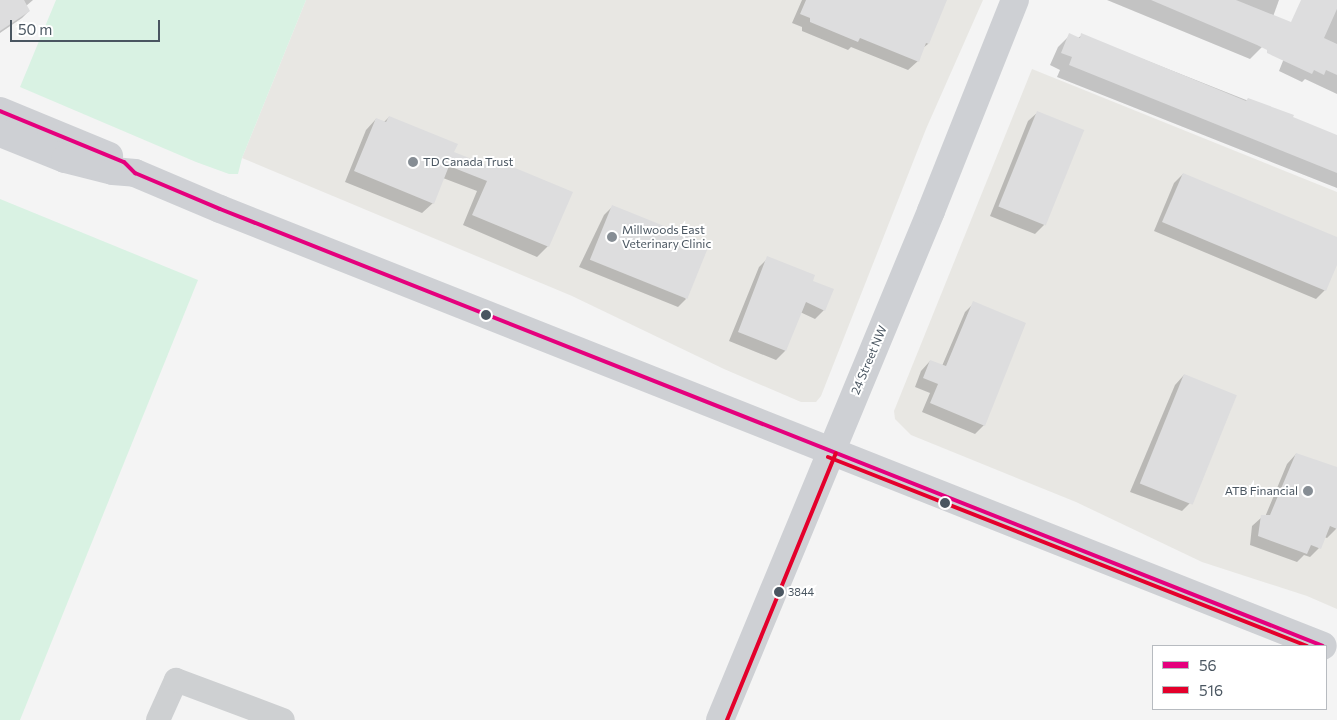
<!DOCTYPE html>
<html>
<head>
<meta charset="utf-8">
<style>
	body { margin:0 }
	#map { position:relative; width:1337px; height:720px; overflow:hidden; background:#f4f4f4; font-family:Commissioner,sans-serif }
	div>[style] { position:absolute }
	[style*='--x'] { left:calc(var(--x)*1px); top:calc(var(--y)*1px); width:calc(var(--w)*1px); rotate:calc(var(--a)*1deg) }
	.commercial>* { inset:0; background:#e8e7e3 }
	.green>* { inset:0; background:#d9f2e3 }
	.shadow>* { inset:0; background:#0003 }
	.building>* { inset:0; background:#ddddde; transform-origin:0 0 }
	.street>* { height:24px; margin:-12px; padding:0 12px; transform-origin:12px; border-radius:12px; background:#ced0d2 }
	.secondary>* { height:28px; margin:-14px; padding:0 14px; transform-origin:14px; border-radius:14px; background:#ced0d4 }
	.bus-1>* { height:4px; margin:-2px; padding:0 2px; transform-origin:2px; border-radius:2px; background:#e5007d }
	.bus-2>* { height:4px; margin:-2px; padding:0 2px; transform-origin:2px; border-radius:2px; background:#e4002b }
	.dots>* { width:14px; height:14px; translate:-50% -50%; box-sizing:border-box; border:2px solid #fff; border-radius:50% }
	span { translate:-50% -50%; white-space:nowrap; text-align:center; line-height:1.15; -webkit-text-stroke:4px #fff; paint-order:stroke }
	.bus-label { font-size:11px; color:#4a5661 }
	.left { translate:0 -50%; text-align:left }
	.poi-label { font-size:12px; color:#4a5661 }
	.right { translate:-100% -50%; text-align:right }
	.street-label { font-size:12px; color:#4a5661 }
	.legend { position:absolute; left:1152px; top:645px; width:175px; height:65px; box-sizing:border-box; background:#fff; border:1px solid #b7bbc0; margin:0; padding:6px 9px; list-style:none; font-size:15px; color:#4a5661 }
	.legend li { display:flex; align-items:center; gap:10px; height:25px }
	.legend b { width:25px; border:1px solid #b7bbc0 }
	.scale { position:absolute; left:10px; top:20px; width:150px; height:22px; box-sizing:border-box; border:2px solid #4a5661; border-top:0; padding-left:6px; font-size:15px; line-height:18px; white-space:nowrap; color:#4a5661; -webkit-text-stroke:4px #fff; paint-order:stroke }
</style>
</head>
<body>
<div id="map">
	<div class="commercial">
		<div style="clip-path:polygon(306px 0,983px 0,926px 129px,821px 396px,816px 402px,801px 402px,724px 369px,572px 296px,242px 158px)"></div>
		<div style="clip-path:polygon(1032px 69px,1337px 192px,1337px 609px,1307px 596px,1202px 562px,1076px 502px,911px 435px,895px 419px,894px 411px)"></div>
	</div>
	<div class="green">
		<div style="clip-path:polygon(56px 0,306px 0,242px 158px,238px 174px,229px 174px,196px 162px,20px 87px)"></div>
		<div style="clip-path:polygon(0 199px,198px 280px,20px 720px,0 720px)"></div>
	</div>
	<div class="shadow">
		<div style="clip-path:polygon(0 0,33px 0,26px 6px,29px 11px,22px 18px,0 33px)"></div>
		<div style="clip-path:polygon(802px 0,944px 0,928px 44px,923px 48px,918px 61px,908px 70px,851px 47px,848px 50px,802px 31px,802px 27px,792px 23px)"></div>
		<div style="clip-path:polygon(1107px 0,1279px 0,1262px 47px,1250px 59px)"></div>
		<div style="clip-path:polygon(1307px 0,1337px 0,1337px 94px,1305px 79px,1302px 82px,1279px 71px)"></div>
		<div style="clip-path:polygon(1070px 35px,1078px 38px,1082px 35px,1337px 136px,1337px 188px,1057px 77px,1060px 70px,1050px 65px,1058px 47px)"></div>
		<div style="clip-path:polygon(1038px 112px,1044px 225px,1035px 234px,990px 216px,1028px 121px)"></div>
		<div style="clip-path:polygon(389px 117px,453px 153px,489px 167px,496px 161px,548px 246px,537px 257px,463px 225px,477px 191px,443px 178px,433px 203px,422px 213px,345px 182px,366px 130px,376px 119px,383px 123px)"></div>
		<div style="clip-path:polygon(1183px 174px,1337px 239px,1337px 262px,1325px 290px,1316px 299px,1154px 231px,1174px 183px)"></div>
		<div style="clip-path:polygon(612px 207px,686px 299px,678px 307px,579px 267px,604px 215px)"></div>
		<div style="clip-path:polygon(768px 258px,824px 310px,815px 319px,800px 312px,785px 351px,776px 360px,729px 341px,759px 267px)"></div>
		<div style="clip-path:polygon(974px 303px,984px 425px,975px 434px,922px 412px,930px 393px,915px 387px,921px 371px,930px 361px,942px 366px,965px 312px)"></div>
		<div style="clip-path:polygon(1184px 375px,1191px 502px,1182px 511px,1130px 492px,1175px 385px)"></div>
		<div style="clip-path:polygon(1296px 454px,1337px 469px,1336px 529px,1327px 538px,1324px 537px,1319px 548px,1310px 557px,1304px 555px,1297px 562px,1250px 545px,1252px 526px,1262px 517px,1265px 517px,1287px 464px)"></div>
	</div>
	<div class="building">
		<div style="clip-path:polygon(0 0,24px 0,30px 11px,0 31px)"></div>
		<div style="clip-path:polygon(806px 0,947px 0,929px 44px,926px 43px,919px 62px,860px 38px,858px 42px,810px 22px,810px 18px,800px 14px)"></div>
		<div style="clip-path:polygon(1151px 0,1236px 0,1291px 22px,1301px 0,1337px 0,1337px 9px,1324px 38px,1337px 44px,1337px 75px,1326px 70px,1324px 75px,1314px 70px,1312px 74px,1267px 53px,1267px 50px,1257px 45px)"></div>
		<div style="clip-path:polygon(1069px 33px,1080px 38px,1081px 33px,1246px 101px,1248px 98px,1294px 115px,1293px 117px,1337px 135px,1337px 173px,1069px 65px,1072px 57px,1061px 53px)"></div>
		<div style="left:1037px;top:111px;width:51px;height:103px;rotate:22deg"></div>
		<div style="clip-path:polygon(389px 116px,458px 144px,454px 152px,492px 167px,496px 160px,573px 192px,549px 247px,472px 215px,487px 181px,449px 166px,434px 204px,354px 171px,376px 118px,386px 122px)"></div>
		<div style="clip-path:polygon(1183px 173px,1337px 237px,1337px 265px,1326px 291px,1162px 222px)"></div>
		<div style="left:612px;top:205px;width:105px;height:59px;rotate:22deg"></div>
		<div style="clip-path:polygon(767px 256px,815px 275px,813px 281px,834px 289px,825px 311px,806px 302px,786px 351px,738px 332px)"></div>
		<div style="clip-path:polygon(973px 301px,1026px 323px,985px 426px,930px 403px,938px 384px,923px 378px,930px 360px,946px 366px)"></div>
		<div style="left:1184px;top:374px;width:57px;height:118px;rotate:22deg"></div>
		<div style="clip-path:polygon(1296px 453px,1337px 467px,1337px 529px,1330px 526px,1321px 549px,1311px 545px,1307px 554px,1258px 536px,1261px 515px,1270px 515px)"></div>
	</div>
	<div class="street">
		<div style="--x:158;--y:720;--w:44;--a:-65.8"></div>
		<div style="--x:176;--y:680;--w:114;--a:20.5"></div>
	</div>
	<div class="secondary">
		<div style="--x:0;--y:111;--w:118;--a:22.4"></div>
		<div style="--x:0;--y:133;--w:70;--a:21.8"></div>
		<div style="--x:65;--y:159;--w:49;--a:14"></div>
		<div style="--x:113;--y:171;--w:22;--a:5"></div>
		<div style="--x:135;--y:173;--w:92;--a:23"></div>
		<div style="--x:220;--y:209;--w:1186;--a:21.61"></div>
		<div style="--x:720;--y:720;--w:551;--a:-67.48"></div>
		<div style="--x:931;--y:211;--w:227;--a:-68.3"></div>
	</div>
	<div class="bus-1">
		<div style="--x:0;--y:111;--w:134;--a:22.4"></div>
		<div style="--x:124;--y:162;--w:16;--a:45"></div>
		<div style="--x:135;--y:173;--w:92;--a:23"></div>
		<div style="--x:220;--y:209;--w:1186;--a:21.61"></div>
	</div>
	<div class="bus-2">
		<div style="--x:828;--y:457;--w:515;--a:21.53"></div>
		<div style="--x:727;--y:720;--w:288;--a:-67.8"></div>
	</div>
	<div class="dots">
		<div style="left:413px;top:162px;background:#868d94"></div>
		<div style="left:612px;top:237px;background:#868d94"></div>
		<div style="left:486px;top:315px;background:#4a5661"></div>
		<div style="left:1308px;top:491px;background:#868d94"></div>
		<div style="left:945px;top:503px;background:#4a5661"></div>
		<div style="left:779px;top:592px;background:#4a5661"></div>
	</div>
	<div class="bus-label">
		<span class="left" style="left:788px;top:592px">3844</span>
	</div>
	<div class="poi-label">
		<span class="left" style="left:423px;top:162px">TD Canada Trust</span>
		<span class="left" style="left:622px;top:237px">Millwoods East<br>Veterinary Clinic</span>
		<span class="right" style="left:1298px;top:491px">ATB Financial</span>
	</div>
	<div class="street-label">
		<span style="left:869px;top:360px;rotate:-67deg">24 Street NW</span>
	</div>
	<ul class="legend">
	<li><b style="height:6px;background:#e5007d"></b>56</li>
	<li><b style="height:6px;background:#e4002b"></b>516</li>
	</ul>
	<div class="scale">50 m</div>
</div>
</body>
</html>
